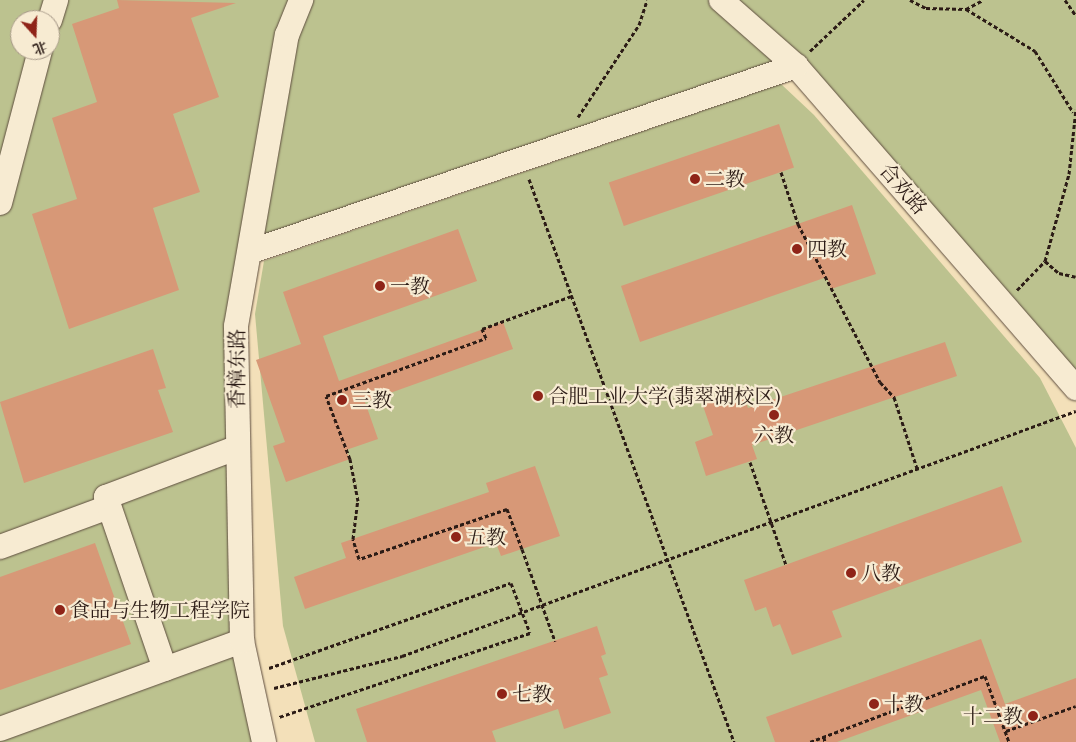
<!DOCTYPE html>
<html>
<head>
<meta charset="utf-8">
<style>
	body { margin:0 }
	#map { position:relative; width:1076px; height:742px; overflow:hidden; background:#f3e0b9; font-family:"EB Garamond","Noto Serif SC",serif }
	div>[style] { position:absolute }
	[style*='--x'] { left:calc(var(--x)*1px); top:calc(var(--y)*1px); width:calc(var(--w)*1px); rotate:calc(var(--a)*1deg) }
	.green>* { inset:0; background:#bcc28f }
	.building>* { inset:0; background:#d79877; transform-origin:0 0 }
	.path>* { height:3px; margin-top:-1.5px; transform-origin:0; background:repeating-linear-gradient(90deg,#2c1c16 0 4px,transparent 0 6.5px) }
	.roads { filter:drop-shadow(0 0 1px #5e4d3f) drop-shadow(0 0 1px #5e4d3f) }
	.minor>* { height:24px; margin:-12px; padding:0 12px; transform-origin:12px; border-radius:12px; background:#f7ebd2 }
	.path-bridge>* { height:3px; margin-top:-1.5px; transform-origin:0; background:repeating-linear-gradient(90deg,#2c1c16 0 4px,transparent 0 6.5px) }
	.dots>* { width:14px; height:14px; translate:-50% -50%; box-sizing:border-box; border:2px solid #f7ebd2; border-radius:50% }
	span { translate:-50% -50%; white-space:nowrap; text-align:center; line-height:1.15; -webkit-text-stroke:4.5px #f7ebd2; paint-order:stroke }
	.poi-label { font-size:20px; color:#2c1c16 }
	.left { translate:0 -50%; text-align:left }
	.right { translate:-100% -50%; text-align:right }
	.street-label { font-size:20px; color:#2c1c16 }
	.north { position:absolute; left:10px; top:10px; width:50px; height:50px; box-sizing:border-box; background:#f7ebd2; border:1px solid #a69887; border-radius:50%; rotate:160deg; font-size:14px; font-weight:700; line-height:20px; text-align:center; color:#2c1c16 }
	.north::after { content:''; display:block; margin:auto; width:18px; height:22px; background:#8f2418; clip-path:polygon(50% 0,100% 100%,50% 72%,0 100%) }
</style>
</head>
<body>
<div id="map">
	<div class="green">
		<div style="clip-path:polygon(evenodd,0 0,1076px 0,1076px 388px,796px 66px,252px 251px,236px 326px,241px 640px,0 728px,0 0,20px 20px,50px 20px,50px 50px,20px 50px,20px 20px)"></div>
		<div style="clip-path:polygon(781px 84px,814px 115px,1040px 378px,1076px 448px,1076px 742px,315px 742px,283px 626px,255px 314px,264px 261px)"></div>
		<div style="clip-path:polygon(241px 643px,263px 742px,0 742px,0 729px)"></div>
	</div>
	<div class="building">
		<div style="clip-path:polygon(117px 0,236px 3px,191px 18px,219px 97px,173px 114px,200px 192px,153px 208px,179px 290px,69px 329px,32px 214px,77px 199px,52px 118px,97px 102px,72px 24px,119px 8px)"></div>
		<div style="left:779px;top:124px;width:46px;height:180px;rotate:71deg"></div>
		<div style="clip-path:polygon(852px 205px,876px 274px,831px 289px,827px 277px,640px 342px,621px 286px)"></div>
		<div style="clip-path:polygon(458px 229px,477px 281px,323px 336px,339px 381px,503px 322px,513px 349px,365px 402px,378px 439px,346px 450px,350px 459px,286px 482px,273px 446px,285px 442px,256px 360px,301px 344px,283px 292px)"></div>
		<div style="clip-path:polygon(945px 342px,957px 376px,752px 445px,757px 459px,706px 476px,695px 442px,713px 435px,702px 403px,741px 389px,748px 408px)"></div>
		<div style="clip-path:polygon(153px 349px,166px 388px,158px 390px,173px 432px,24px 483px,0 402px)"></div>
		<div style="clip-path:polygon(535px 466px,560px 536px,501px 556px,496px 543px,305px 609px,294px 577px,346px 558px,341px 543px,489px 492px,486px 483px)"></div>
		<div style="clip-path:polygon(1002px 486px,1022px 542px,832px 611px,842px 637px,792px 655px,780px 624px,773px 627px,766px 607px,755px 611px,744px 580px)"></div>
		<div style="clip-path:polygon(95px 543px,131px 644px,0 690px,0 577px)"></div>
		<div style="clip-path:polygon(597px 626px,606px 654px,601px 656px,608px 675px,599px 678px,611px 713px,564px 729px,558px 709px,492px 731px,496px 742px,367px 742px,356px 709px)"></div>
		<div style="clip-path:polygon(981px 639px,1005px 704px,1076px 678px,1076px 742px,1000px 742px,981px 690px,837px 742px,775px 742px,766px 717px)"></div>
	</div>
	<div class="path">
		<div style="--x:910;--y:0;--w:18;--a:27"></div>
		<div style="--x:926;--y:8;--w:40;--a:1.4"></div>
		<div style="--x:966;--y:9;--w:19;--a:-28"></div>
		<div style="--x:1065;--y:0;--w:19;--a:55"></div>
		<div style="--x:966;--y:9;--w:81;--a:31.3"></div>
		<div style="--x:1035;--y:51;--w:72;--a:58.1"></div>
		<div style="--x:810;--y:51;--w:74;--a:-43.4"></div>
		<div style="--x:578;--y:117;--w:110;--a:-56.5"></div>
		<div style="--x:639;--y:25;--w:26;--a:-72"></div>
		<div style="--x:781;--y:172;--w:55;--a:71.9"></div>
		<div style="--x:798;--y:224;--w:178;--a:62.6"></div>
		<div style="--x:880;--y:382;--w:21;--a:47"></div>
		<div style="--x:894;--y:397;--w:75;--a:72.1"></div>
		<div style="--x:529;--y:179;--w:599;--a:69.99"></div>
		<div style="--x:1045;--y:261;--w:18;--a:41"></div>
		<div style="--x:1059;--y:273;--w:17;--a:13"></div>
		<div style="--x:1017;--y:290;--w:40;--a:-46"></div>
		<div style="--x:1045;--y:261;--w:90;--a:-74.6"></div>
		<div style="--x:1069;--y:174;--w:65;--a:-83.9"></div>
		<div style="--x:522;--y:549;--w:43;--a:-110.6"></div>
		<div style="--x:507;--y:509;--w:156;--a:161.3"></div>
		<div style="--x:359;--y:559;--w:21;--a:-107"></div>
		<div style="--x:353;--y:539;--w:38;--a:-83"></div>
		<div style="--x:358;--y:501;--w:43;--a:-100.8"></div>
		<div style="--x:350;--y:459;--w:67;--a:-110.9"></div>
		<div style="--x:326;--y:396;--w:170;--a:-19.9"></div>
		<div style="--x:486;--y:338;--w:10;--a:-114"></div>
		<div style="--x:482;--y:329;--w:95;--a:-20.3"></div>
		<div style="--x:269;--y:668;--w:256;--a:-19.4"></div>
		<div style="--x:511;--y:583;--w:53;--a:69.2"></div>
		<div style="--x:530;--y:633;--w:265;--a:161.5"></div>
		<div style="--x:274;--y:688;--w:132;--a:-14"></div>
		<div style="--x:402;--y:656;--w:717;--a:-19.98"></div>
		<div style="--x:1006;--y:731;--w:74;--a:-19.7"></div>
		<div style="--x:824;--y:737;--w:5;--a:79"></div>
		<div style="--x:810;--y:742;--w:187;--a:-20.7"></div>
		<div style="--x:985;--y:676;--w:70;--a:70"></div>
	</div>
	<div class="roads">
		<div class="minor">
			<div style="--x:721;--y:0;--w:100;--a:41.3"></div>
			<div style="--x:796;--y:66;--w:427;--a:49"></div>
			<div style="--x:50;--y:20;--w:21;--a:-73"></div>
			<div style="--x:0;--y:203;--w:158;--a:-75.3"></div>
			<div style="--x:252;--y:251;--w:575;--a:-18.78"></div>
			<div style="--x:0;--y:547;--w:116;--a:-20.2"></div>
			<div style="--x:165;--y:669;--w:182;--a:-108.9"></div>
			<div style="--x:106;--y:497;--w:141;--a:-20.7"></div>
			<div style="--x:0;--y:729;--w:258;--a:-20"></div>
			<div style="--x:264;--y:742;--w:103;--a:-102.3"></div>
			<div style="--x:242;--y:641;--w:315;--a:-91.1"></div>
			<div style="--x:236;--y:326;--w:295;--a:-80.1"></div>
			<div style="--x:287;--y:35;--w:38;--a:-68"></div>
		</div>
	</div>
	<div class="path-bridge">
		<div style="--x:750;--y:462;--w:109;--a:70.7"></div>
		<div style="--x:522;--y:549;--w:98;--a:70.3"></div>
	</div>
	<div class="dots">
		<div style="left:695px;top:179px;background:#8f2418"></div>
		<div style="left:797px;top:249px;background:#8f2418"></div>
		<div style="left:380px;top:286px;background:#8f2418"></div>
		<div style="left:538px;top:396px;background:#8f2418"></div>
		<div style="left:342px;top:400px;background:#8f2418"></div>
		<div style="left:774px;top:415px;background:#8f2418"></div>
		<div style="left:456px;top:537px;background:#8f2418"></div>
		<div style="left:851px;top:573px;background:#8f2418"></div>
		<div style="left:60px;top:610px;background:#8f2418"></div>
		<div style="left:502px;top:694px;background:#8f2418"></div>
		<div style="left:874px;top:704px;background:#8f2418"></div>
		<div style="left:1033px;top:716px;background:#8f2418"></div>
	</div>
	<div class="poi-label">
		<span class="left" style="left:705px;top:179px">二教</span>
		<span class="left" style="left:807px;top:249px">四教</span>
		<span class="left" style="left:390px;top:286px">一教</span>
		<span class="left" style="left:548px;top:396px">合肥工业大学(翡翠湖校区)</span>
		<span class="left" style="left:352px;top:400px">三教</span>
		<span style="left:774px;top:435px">六教</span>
		<span class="left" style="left:466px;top:537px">五教</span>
		<span class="left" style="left:861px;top:573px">八教</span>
		<span class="left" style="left:70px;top:610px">食品与生物工程学院</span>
		<span class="left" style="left:512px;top:694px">七教</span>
		<span class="left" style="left:884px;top:704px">十教</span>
		<span class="right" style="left:1023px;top:716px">十二教</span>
	</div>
	<div class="street-label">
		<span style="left:903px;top:189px;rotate:49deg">合欢路</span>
		<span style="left:237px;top:369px;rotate:-90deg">香樟东路</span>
	</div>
	<div class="north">北</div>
</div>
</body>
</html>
